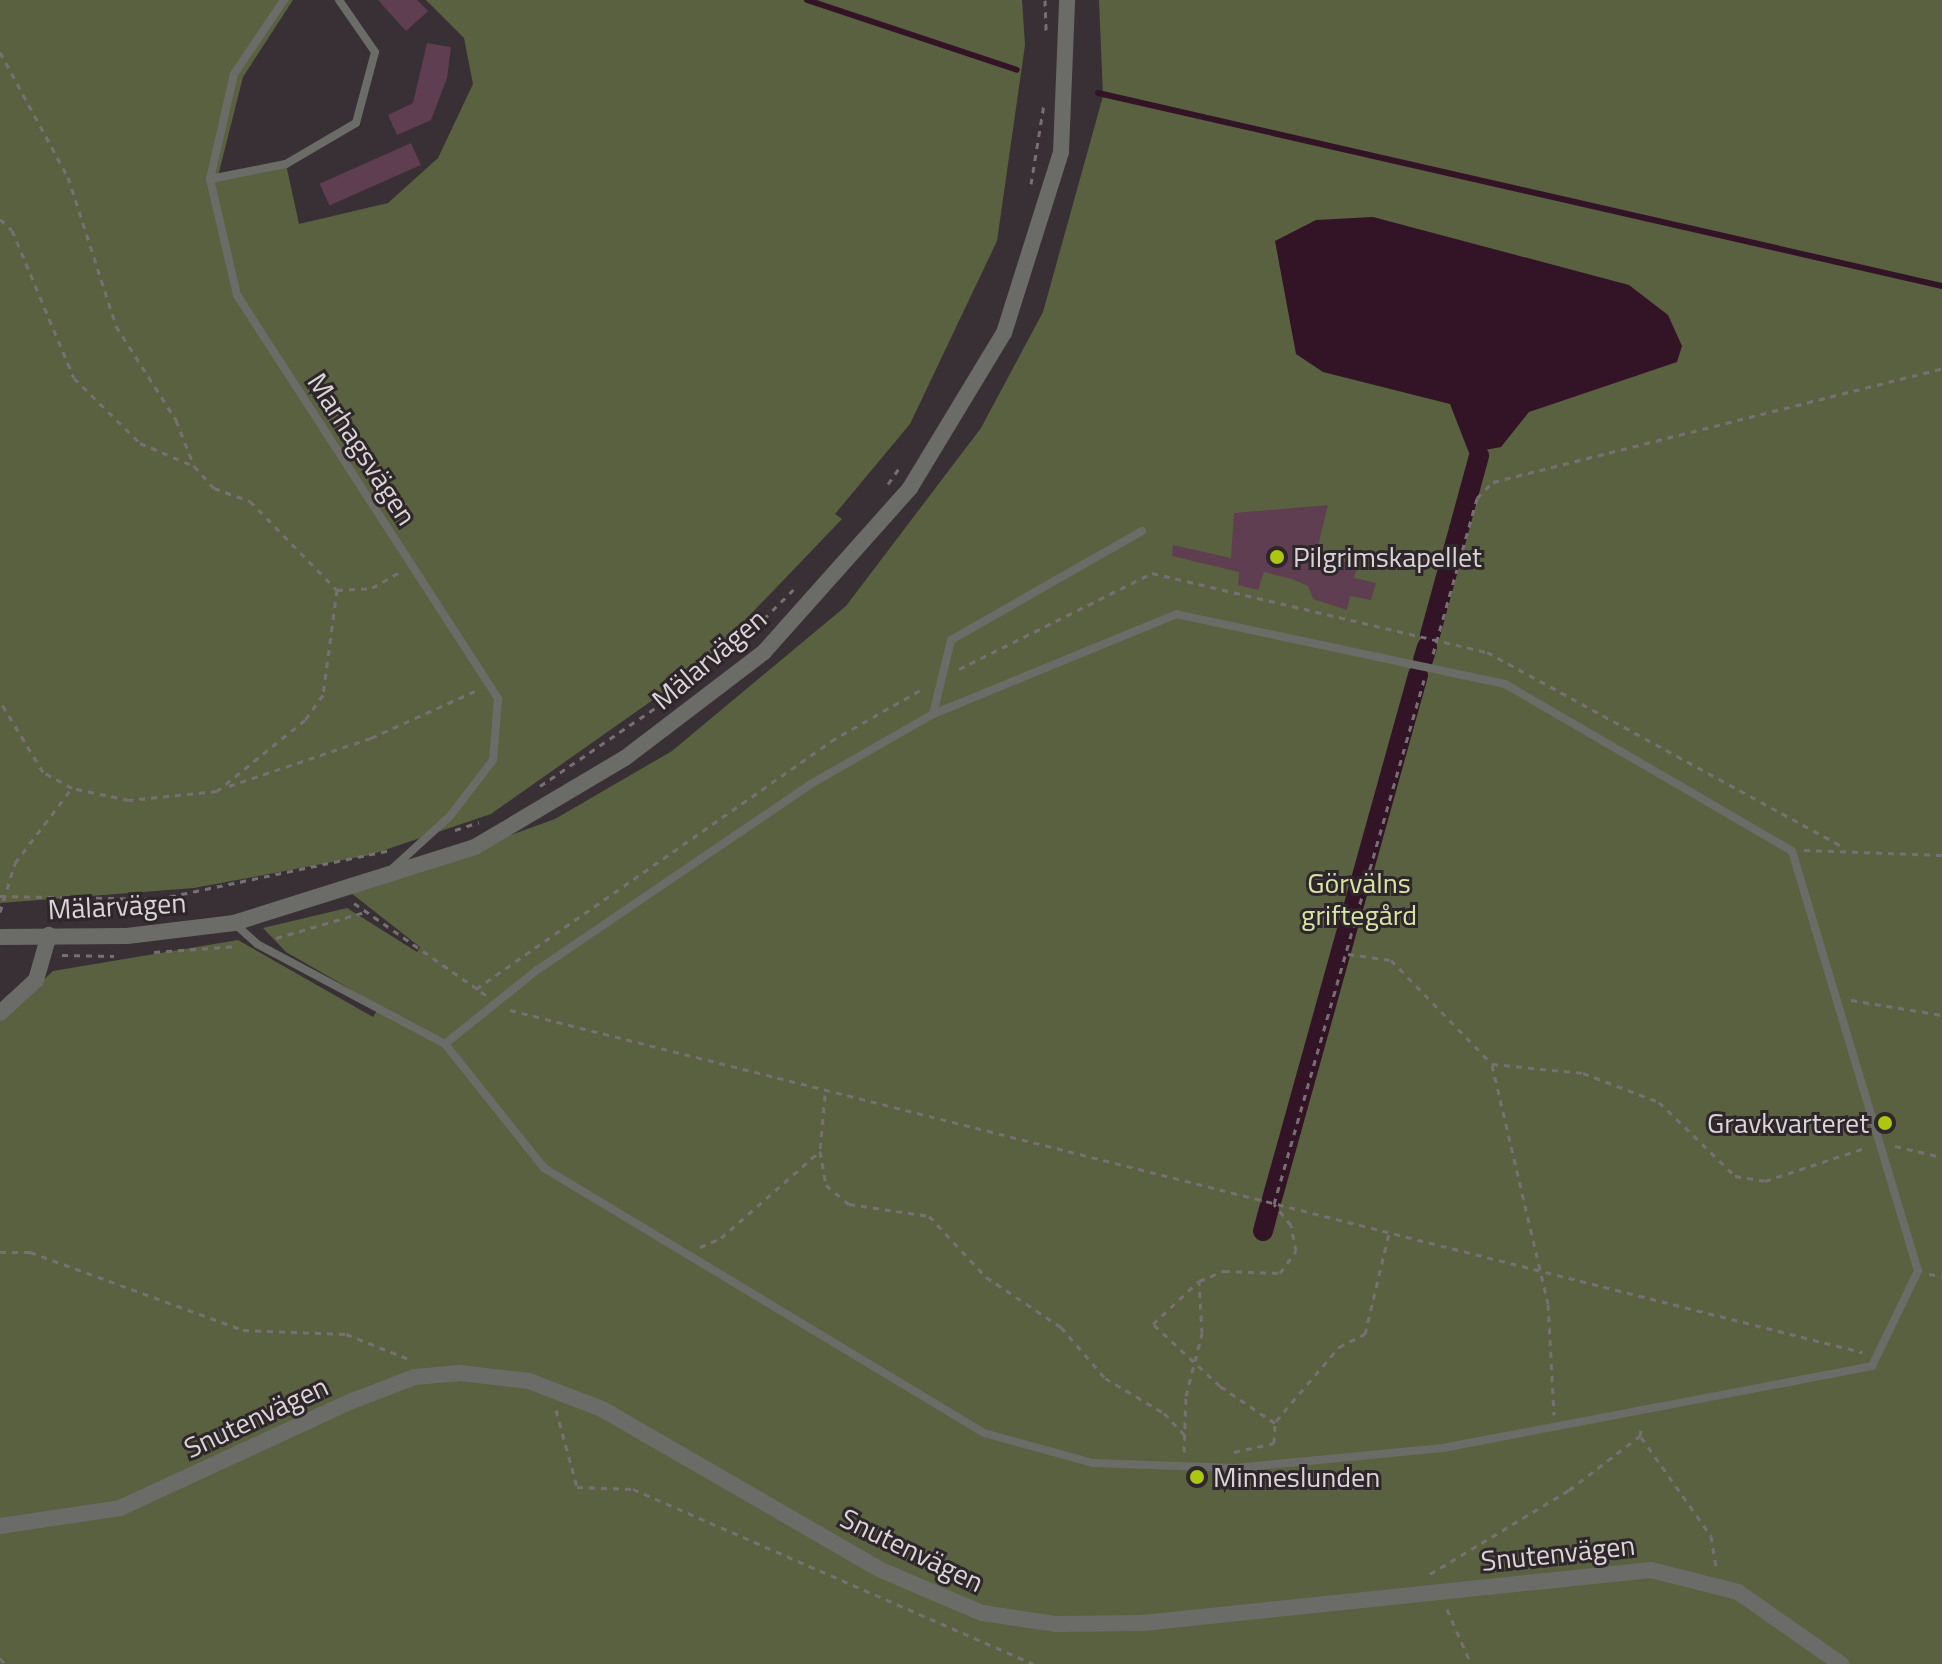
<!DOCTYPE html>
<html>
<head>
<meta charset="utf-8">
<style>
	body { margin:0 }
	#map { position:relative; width:1942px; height:1664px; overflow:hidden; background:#383034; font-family:"Titillium Web",sans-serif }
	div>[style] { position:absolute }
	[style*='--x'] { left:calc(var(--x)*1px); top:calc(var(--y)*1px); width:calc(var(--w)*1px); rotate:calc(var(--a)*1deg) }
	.green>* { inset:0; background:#5a6140 }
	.water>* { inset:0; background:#331427 }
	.stream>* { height:6px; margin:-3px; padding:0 3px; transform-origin:3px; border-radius:3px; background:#331427 }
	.canal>* { height:20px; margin:-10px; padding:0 10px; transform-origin:10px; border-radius:10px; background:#331427 }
	.building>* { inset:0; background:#603e51; transform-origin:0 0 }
	.path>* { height:3px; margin-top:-1.5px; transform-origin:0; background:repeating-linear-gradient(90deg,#777073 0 6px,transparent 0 12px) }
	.service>* { height:8px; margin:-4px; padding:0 4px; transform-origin:4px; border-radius:4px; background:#6b6c68 }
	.minor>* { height:16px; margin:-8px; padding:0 8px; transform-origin:8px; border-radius:8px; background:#6b6c68 }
	.tertiary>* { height:16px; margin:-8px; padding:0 8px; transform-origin:8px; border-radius:8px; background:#6b6c68 }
	.dots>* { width:22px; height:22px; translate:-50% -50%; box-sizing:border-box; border:4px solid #2e262a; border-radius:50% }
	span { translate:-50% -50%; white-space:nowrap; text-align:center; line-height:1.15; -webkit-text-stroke:6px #2e262a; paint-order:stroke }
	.street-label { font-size:28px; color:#d9d4d6 }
	.poi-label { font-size:28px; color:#d9d4d6 }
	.left { translate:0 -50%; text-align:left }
	.right { translate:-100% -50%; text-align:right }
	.park-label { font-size:28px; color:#d7e5a4 }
</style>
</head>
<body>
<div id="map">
	<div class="green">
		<div style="clip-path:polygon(0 0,293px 0,243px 77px,218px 176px,286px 164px,299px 224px,388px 203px,438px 158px,473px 84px,464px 38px,426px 0,1022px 0,1025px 45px,997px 241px,910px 424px,835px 514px,842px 519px,701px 666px,491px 814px,370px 855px,194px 888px,0 903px)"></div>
		<div style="clip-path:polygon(1099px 0,1942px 0,1942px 1664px,0 1664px,0 1021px,53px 971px,238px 940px,373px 1017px,380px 1006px,286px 952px,263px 928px,347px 908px,417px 952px,420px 947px,351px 893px,555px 819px,672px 751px,846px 606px,981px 428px,1043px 312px,1103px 96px)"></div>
	</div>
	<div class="water">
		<div style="clip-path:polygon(1373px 217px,1629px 285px,1668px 315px,1682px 346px,1677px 362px,1529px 412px,1501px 447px,1469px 453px,1450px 404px,1323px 372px,1296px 354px,1275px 241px,1316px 220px)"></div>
	</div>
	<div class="stream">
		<div style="--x:807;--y:0;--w:221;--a:18.4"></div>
		<div style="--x:1098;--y:93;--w:866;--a:12.88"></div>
	</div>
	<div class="canal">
		<div style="--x:1430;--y:635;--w:186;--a:-74.7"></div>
		<div style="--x:1423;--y:660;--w:14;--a:-73"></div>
		<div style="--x:1272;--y:1199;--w:544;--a:-74.43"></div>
		<div style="--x:1263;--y:1231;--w:23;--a:-75"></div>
	</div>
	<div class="building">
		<div style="clip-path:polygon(378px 0,417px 0,428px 11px,406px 31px)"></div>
		<div style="clip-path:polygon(427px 43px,451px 47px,447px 78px,431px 120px,397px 135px,388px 115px,413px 103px)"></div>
		<div style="left:411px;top:143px;width:24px;height:100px;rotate:66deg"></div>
		<div style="clip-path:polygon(1328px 505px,1318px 546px,1324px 558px,1358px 564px,1354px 578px,1376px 583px,1371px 600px,1350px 596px,1347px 610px,1313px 599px,1308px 586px,1292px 579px,1264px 572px,1258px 590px,1238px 585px,1239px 572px,1172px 556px,1173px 545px,1231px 558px,1234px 513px)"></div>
	</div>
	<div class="path">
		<div style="--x:1045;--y:0;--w:33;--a:88"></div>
		<div style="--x:0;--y:52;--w:142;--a:61.5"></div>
		<div style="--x:68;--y:177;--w:157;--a:72.1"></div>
		<div style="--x:116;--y:326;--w:112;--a:57.4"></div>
		<div style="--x:176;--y:420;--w:49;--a:68.6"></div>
		<div style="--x:194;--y:466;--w:30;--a:48"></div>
		<div style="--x:214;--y:488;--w:38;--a:20"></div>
		<div style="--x:250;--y:501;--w:124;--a:45.7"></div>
		<div style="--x:337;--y:590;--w:106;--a:97.6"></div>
		<div style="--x:323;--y:695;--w:31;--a:126"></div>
		<div style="--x:305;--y:720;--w:113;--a:141.1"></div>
		<div style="--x:217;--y:791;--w:88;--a:174.2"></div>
		<div style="--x:129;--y:800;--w:58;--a:-168.1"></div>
		<div style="--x:72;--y:788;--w:33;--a:-151"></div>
		<div style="--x:43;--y:772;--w:83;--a:-121.2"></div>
		<div style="--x:1031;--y:184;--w:81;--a:-80.8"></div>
		<div style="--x:0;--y:219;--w:16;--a:43"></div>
		<div style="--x:12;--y:230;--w:160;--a:67.3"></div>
		<div style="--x:74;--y:378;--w:93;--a:44.6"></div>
		<div style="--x:140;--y:443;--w:59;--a:23.1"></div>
		<div style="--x:888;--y:484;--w:21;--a:-55"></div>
		<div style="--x:337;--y:590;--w:35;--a:-3"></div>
		<div style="--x:372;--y:588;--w:34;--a:-30"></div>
		<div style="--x:1433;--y:654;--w:162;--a:-74.2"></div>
		<div style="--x:1477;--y:498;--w:23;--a:-45"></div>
		<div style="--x:1493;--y:482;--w:463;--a:-14.2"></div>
		<div style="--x:721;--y:661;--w:104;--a:-44.6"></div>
		<div style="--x:959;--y:669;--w:216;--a:-26.4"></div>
		<div style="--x:1152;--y:573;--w:344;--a:13.3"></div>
		<div style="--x:1487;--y:652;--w:408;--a:28.7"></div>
		<div style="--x:229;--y:786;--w:150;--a:-18.7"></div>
		<div style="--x:371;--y:738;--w:114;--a:-24.3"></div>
		<div style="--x:540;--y:786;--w:180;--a:-34.1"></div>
		<div style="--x:455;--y:830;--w:25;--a:-18"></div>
		<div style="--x:1804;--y:850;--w:138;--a:2.1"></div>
		<div style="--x:0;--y:896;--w:158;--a:1.1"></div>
		<div style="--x:158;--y:899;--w:238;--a:-11.9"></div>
		<div style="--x:354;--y:903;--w:149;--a:34.9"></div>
		<div style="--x:0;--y:912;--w:51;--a:-73"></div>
		<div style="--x:15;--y:863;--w:94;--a:-52.8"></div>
		<div style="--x:276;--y:938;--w:93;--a:-16.3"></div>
		<div style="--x:154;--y:952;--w:84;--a:-4.1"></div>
		<div style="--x:1348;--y:954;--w:43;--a:7.9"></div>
		<div style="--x:1391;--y:960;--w:145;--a:45.8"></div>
		<div style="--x:1492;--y:1064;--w:91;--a:5.6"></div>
		<div style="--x:1583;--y:1073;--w:81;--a:20.9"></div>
		<div style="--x:1659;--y:1102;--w:106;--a:44.2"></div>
		<div style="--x:1735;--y:1176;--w:30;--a:9"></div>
		<div style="--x:1765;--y:1181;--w:108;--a:-18.3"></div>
		<div style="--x:62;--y:955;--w:52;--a:1.1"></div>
		<div style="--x:486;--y:995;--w:12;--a:-149"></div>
		<div style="--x:476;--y:989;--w:433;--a:-34.9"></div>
		<div style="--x:831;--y:741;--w:107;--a:-29.7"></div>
		<div style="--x:1851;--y:1000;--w:92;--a:9.4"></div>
		<div style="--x:510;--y:1010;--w:1395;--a:14.2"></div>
		<div style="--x:1492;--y:1065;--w:245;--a:76.8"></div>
		<div style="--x:1548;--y:1304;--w:111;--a:86.9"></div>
		<div style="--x:825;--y:1095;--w:56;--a:95.1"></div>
		<div style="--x:820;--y:1151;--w:35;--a:80"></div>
		<div style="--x:826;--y:1185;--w:30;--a:40"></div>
		<div style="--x:849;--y:1204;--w:81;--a:8.5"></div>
		<div style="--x:929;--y:1216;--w:83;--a:46.9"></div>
		<div style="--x:986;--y:1277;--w:90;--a:33.7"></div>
		<div style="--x:1061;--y:1327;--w:67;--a:49.2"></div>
		<div style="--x:1105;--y:1378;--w:69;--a:30.7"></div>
		<div style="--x:1164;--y:1413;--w:33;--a:47"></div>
		<div style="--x:1895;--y:1146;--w:48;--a:13.2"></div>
		<div style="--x:700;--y:1247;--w:23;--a:-23"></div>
		<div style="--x:721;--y:1238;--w:132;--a:-41.3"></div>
		<div style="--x:0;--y:1252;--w:30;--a:0"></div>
		<div style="--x:30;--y:1252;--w:227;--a:20.1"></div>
		<div style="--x:243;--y:1330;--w:103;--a:2.2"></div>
		<div style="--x:346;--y:1334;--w:68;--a:21.6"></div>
		<div style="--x:1929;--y:1274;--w:13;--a:9"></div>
		<div style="--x:556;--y:1410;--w:80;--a:74.7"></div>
		<div style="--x:577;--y:1487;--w:56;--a:2"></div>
		<div style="--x:633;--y:1489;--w:437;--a:23.6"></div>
		<div style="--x:1276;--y:1421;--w:97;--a:-49.6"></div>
		<div style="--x:1339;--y:1347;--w:29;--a:-27"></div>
		<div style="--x:1365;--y:1334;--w:104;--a:-76.6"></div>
		<div style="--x:1641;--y:1437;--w:121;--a:54.7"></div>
		<div style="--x:1711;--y:1536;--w:31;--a:81"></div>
		<div style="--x:1184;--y:1452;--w:56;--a:-88"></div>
		<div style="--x:1186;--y:1396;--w:65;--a:-75.7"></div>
		<div style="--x:1202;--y:1333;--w:52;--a:-93.3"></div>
		<div style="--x:1234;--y:1452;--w:41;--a:-12.7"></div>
		<div style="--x:1274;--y:1443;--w:20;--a:-87"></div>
		<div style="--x:1275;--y:1423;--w:66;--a:-146.1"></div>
		<div style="--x:1220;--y:1386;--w:91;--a:-137.2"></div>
		<div style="--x:1153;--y:1324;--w:63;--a:-43.1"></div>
		<div style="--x:1199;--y:1281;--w:27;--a:-22"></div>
		<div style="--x:1224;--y:1271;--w:56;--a:2"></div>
		<div style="--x:1280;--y:1273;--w:27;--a:-54"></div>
		<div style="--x:1296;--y:1251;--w:26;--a:-101"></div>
		<div style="--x:1291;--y:1225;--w:27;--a:-129"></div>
		<div style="--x:1274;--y:1204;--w:545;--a:-74.03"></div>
		<div style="--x:1430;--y:1574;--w:162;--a:-31.1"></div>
		<div style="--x:1569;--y:1490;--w:89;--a:-37.3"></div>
		<div style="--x:1640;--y:1436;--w:12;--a:-81"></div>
		<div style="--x:1447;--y:1609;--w:60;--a:66.4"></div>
		<div style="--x:0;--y:1658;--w:8;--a:50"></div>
	</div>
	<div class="service">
		<div style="--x:284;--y:0;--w:89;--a:124"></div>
		<div style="--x:234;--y:74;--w:108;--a:102.9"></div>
		<div style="--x:210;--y:179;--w:119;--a:76.9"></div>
		<div style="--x:237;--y:295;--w:481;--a:57.1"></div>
		<div style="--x:498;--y:699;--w:61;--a:94.7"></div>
		<div style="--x:493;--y:760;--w:71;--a:127.5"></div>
		<div style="--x:450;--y:816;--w:79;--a:137.6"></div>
		<div style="--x:210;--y:179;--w:77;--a:-11.2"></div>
		<div style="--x:286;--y:164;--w:81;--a:-30.4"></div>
		<div style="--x:356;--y:123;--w:73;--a:-75"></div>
		<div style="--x:375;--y:52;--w:63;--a:-124.7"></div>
		<div style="--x:933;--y:714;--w:76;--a:-76.3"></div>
		<div style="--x:951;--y:640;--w:220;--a:-29.7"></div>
		<div style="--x:235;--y:924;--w:30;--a:42"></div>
		<div style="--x:257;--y:944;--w:213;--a:28"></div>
		<div style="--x:445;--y:1044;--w:159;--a:51.4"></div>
		<div style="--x:544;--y:1168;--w:514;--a:31.06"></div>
		<div style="--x:984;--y:1433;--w:113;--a:15.4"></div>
		<div style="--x:1093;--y:1463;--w:142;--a:2"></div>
		<div style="--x:1235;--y:1468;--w:209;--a:-5.5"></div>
		<div style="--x:1443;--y:1448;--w:437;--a:-10.8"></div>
		<div style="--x:1872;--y:1366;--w:106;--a:-64.2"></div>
		<div style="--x:1918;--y:1271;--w:438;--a:-106.7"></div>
		<div style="--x:1792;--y:851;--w:332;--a:-149.8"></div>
		<div style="--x:1505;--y:684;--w:335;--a:-168"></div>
		<div style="--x:1177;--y:614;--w:264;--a:157.7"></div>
		<div style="--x:933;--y:714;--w:141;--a:150.2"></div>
		<div style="--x:811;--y:784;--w:331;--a:145.8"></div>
		<div style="--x:537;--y:970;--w:118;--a:141.2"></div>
	</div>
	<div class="minor">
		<div style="--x:0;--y:1013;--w:49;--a:-42.5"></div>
		<div style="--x:36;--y:980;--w:47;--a:-73.9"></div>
		<div style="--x:0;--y:1526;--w:121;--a:-8.5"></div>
		<div style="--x:120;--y:1508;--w:255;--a:-24.8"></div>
		<div style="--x:352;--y:1401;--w:67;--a:-20.9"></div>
		<div style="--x:415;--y:1377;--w:45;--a:-5.1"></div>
		<div style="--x:460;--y:1373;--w:69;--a:6.6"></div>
		<div style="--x:529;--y:1381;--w:78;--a:21"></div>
		<div style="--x:602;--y:1409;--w:322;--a:30"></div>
		<div style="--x:881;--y:1570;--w:110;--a:23.1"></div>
		<div style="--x:982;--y:1613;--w:75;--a:8.5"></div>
		<div style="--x:1056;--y:1624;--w:87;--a:-0.7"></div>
		<div style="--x:1143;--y:1623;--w:511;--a:-5.96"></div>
		<div style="--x:1651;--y:1570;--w:90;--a:14.2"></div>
		<div style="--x:1738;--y:1592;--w:126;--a:35"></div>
	</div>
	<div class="tertiary">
		<div style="--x:0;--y:937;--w:127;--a:-0.5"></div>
		<div style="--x:127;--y:936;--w:108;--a:-6.9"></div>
		<div style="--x:234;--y:923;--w:253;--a:-17.5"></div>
		<div style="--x:475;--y:847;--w:174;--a:-30.7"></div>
		<div style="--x:625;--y:758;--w:175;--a:-37.3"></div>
		<div style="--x:764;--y:652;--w:220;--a:-48.3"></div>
		<div style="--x:910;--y:488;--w:181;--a:-58.8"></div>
		<div style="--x:1004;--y:333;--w:190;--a:-72.5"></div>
		<div style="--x:1061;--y:152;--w:152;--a:-87.7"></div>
	</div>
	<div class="dots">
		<div style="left:1277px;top:557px;background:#adc60f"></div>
		<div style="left:1885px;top:1123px;background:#adc60f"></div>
		<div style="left:1197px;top:1477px;background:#adc60f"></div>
	</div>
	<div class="street-label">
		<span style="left:362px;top:449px;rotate:57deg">Marhagsvägen</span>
		<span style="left:709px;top:659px;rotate:-40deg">Mälarvägen</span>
		<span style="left:117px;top:906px;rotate:-3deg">Mälarvägen</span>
		<span style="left:256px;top:1417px;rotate:-25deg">Snutenvägen</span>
		<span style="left:912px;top:1550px;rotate:26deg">Snutenvägen</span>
		<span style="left:1558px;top:1553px;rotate:-6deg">Snutenvägen</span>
	</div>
	<div class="poi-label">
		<span class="left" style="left:1293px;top:557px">Pilgrimskapellet</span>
		<span class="right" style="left:1869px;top:1123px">Gravkvarteret</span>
		<span class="left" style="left:1213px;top:1477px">Minneslunden</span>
	</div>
	<div class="park-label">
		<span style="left:1359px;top:899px">Görvälns<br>griftegård</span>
	</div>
</div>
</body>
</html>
